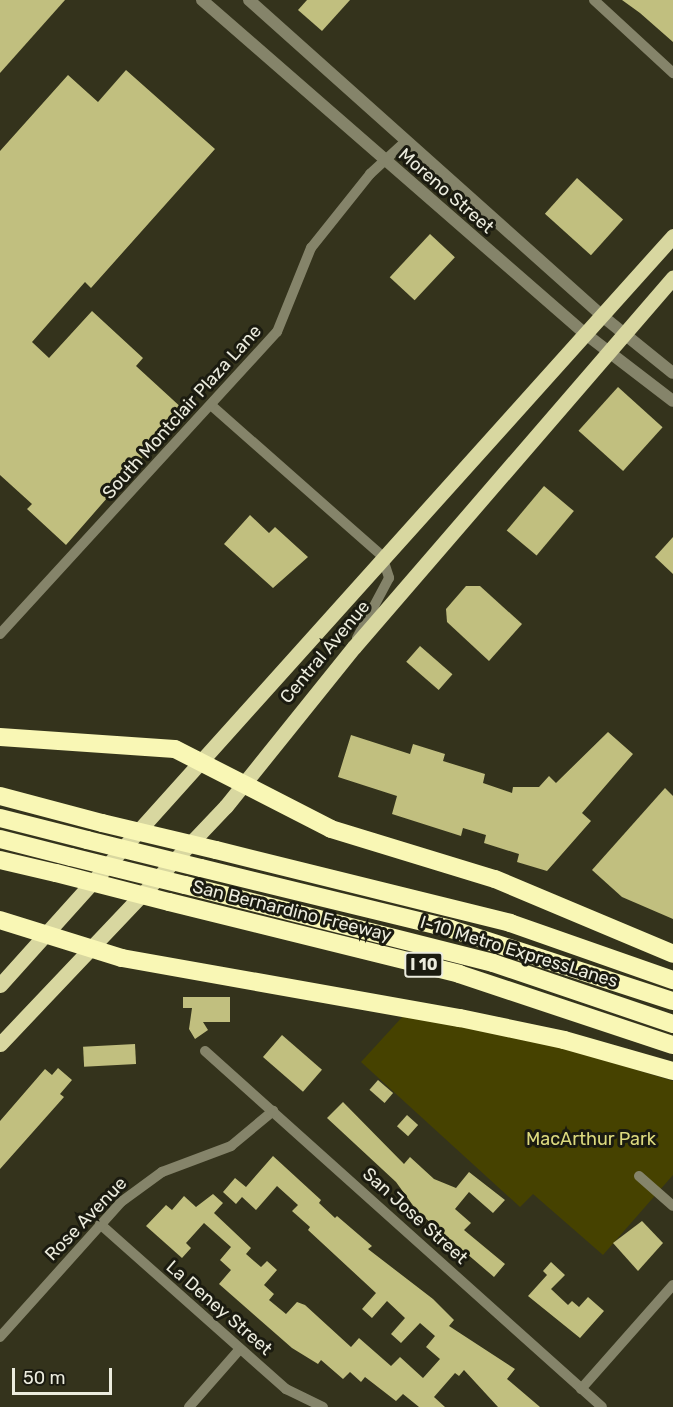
<!DOCTYPE html>
<html>
<head>
<meta charset="utf-8">
<style>
	body { margin:0 }
	#map { position:relative; width:673px; height:1407px; overflow:hidden; background:#34331c; font-family:Rubik,sans-serif }
	div>[style] { position:absolute }
	[style*='--x'] { left:calc(var(--x)*1px); top:calc(var(--y)*1px); width:calc(var(--w)*1px); rotate:calc(var(--a)*1deg) }
	.green>* { inset:0; background:#464200 }
	.building>* { inset:0; background:#c1bf7f; transform-origin:0 0 }
	.minor>* { height:10px; margin:-5px; padding:0 5px; transform-origin:5px; border-radius:5px; background:#85846a }
	.tertiary>* { height:12px; margin:-6px; padding:0 6px; transform-origin:6px; border-radius:6px; background:#85846a }
	.primary>* { height:15px; margin:-7.5px; padding:0 7.5px; transform-origin:7.5px; border-radius:7.5px; background:#d8d7a0 }
	.motorway>* { height:18px; margin:-9px; padding:0 9px; transform-origin:9px; border-radius:9px; background:#f9f7b5 }
	.motorway-bridge>* { height:18px; margin:-9px; padding:0 9px; transform-origin:9px; border-radius:9px; background:#f9f7b5 }
	span { translate:-50% -50%; white-space:nowrap; text-align:center; line-height:1.15; -webkit-text-stroke:6px #1b1b10; paint-order:stroke }
	.shield-label span { padding:2px 4px; background:#1b1b10; border:2px solid; border-radius:4px; -webkit-text-stroke-width:0 }
	.shield-label { font-size:16px; color:#ececde; font-weight:700 }
	.street-label { font-size:18px; color:#ececde }
	.park-label { font-size:18px; color:#dcd97e }
	.scale { position:absolute; left:12px; top:1368px; width:100px; height:27px; box-sizing:border-box; border:3px solid #ececde; border-top:0; padding-left:8px; font-size:18px; line-height:21px; white-space:nowrap; color:#ececde; -webkit-text-stroke:4px #1b1b10; paint-order:stroke }
</style>
</head>
<body>
<div id="map">
	<div class="green">
		<div style="clip-path:polygon(404px 1015px,568px 1049px,673px 1081px,673px 1175px,603px 1255px,533px 1194px,520px 1207px,361px 1062px)"></div>
	</div>
	<div class="building">
		<div style="clip-path:polygon(0 0,65px 0,0 73px)"></div>
		<div style="clip-path:polygon(307px 0,350px 0,322px 31px,298px 10px)"></div>
		<div style="clip-path:polygon(622px 0,673px 0,673px 42px,640px 13px)"></div>
		<div style="clip-path:polygon(126px 70px,215px 149px,91px 288px,85px 282px,32px 342px,49px 358px,92px 311px,143px 358px,136px 366px,184px 410px,66px 545px,27px 509px,32px 504px,0 475px,0 151px,68px 75px,98px 102px)"></div>
		<div style="left:577px;top:178px;width:62px;height:48px;rotate:42deg"></div>
		<div style="left:430px;top:234px;width:34px;height:59px;rotate:43deg"></div>
		<div style="left:618px;top:387px;width:60px;height:59px;rotate:42deg"></div>
		<div style="left:544px;top:486px;width:39px;height:58px;rotate:40deg"></div>
		<div style="clip-path:polygon(250px 515px,269px 533px,275px 527px,308px 557px,273px 588px,224px 544px)"></div>
		<div style="clip-path:polygon(673px 537px,673px 574px,655px 557px)"></div>
		<div style="clip-path:polygon(466px 586px,480px 586px,522px 624px,489px 661px,447px 622px,446px 609px)"></div>
		<div style="left:420px;top:646px;width:43px;height:21px;rotate:41deg"></div>
		<div style="clip-path:polygon(608px 732px,633px 754px,582px 813px,591px 821px,547px 871px,517px 862px,519px 854px,484px 843px,486px 835px,463px 828px,461px 836px,392px 814px,397px 796px,338px 777px,351px 735px,410px 754px,413px 744px,445px 754px,443px 761px,485px 774px,483px 783px,512px 793px,513px 787px,539px 787px,549px 776px,556px 783px)"></div>
		<div style="clip-path:polygon(665px 788px,673px 796px,673px 919px,622px 897px,592px 870px)"></div>
		<div style="clip-path:polygon(183px 997px,230px 997px,230px 1022px,203px 1022px,208px 1030px,195px 1039px,189px 1029px,192px 1008px,183px 1008px)"></div>
		<div style="left:282px;top:1035px;width:53px;height:29px;rotate:41deg"></div>
		<div style="left:135px;top:1044px;width:20px;height:52px;rotate:87deg"></div>
		<div style="clip-path:polygon(58px 1068px,72px 1080px,60px 1094px,64px 1097px,0 1169px,0 1121px,45px 1069px,52px 1075px)"></div>
		<div style="left:378px;top:1080px;width:20px;height:13px;rotate:41deg"></div>
		<div style="clip-path:polygon(343px 1102px,404px 1164px,410px 1157px,434px 1179px,456px 1188px,469px 1172px,505px 1200px,493px 1213px,469px 1192px,455px 1209px,471px 1223px,464px 1230px,505px 1264px,494px 1277px,417px 1211px,396px 1182px,327px 1118px)"></div>
		<div style="left:407px;top:1115px;width:15px;height:15px;rotate:42deg"></div>
		<div style="clip-path:polygon(273px 1156px,321px 1200px,319px 1203px,335px 1218px,337px 1216px,372px 1246px,368px 1249px,433px 1299px,454px 1320px,449px 1326px,515px 1369px,507px 1379px,540px 1407px,498px 1407px,464px 1370px,459px 1376px,455px 1373px,434px 1397px,445px 1407px,419px 1407px,403px 1394px,396px 1401px,365px 1377px,361px 1382px,350px 1372px,343px 1379px,321px 1360px,318px 1364px,292px 1348px,219px 1284px,231px 1270px,220px 1260px,231px 1247px,204px 1223px,186px 1243px,191px 1248px,182px 1258px,146px 1226px,166px 1205px,172px 1210px,184px 1196px,196px 1207px,213px 1194px,223px 1203px,214px 1213px,251px 1248px,246px 1254px,261px 1267px,267px 1261px,277px 1270px,264px 1285px,274px 1294px,269px 1300px,286px 1314px,297px 1302px,305px 1305px,351px 1347px,359px 1338px,391px 1366px,400px 1357px,423px 1378px,440px 1359px,426px 1347px,435px 1336px,420px 1323px,401px 1343px,391px 1334px,405px 1318px,387px 1301px,372px 1318px,362px 1309px,376px 1293px,308px 1230px,310px 1227px,292px 1211px,298px 1205px,277px 1186px,256px 1210px,242px 1197px,236px 1204px,223px 1192px,235px 1178px,246px 1187px)"></div>
		<div style="clip-path:polygon(642px 1221px,663px 1243px,638px 1271px,613px 1243px)"></div>
		<div style="clip-path:polygon(551px 1262px,565px 1275px,551px 1289px,568px 1305px,572px 1301px,579px 1307px,588px 1297px,604px 1311px,580px 1338px,528px 1296px,547px 1275px,543px 1271px)"></div>
	</div>
	<div class="minor">
		<div style="--x:594;--y:0;--w:108;--a:42.7"></div>
		<div style="--x:212;--y:406;--w:227;--a:41.4"></div>
		<div style="--x:382;--y:556;--w:23;--a:72"></div>
		<div style="--x:389;--y:578;--w:68;--a:118.1"></div>
		<div style="--x:0;--y:634;--w:410;--a:-47.5"></div>
		<div style="--x:277;--y:332;--w:91;--a:-68"></div>
		<div style="--x:311;--y:248;--w:95;--a:-51.4"></div>
		<div style="--x:370;--y:174;--w:49;--a:-42.5"></div>
		<div style="--x:205;--y:1051;--w:533;--a:41.88"></div>
		<div style="--x:639;--y:1176;--w:45;--a:41.4"></div>
		<div style="--x:100;--y:1224;--w:249;--a:41.6"></div>
		<div style="--x:286;--y:1389;--w:41;--a:25.9"></div>
		<div style="--x:0;--y:1337;--w:181;--a:-48.1"></div>
		<div style="--x:121;--y:1202;--w:51;--a:-36.2"></div>
		<div style="--x:162;--y:1172;--w:74;--a:-20.6"></div>
		<div style="--x:231;--y:1146;--w:55;--a:-39.8"></div>
		<div style="--x:581;--y:1389;--w:139;--a:-48.5"></div>
		<div style="--x:189;--y:1407;--w:77;--a:-48.7"></div>
	</div>
	<div class="tertiary">
		<div style="--x:202;--y:0;--w:505;--a:41.07"></div>
		<div style="--x:583;--y:332;--w:113;--a:37.5"></div>
		<div style="--x:249;--y:0;--w:472;--a:41.8"></div>
		<div style="--x:601;--y:315;--w:92;--a:38.9"></div>
	</div>
	<div class="primary">
		<div style="--x:0;--y:985;--w:1007;--a:-48.06"></div>
		<div style="--x:0;--y:1044;--w:328;--a:-46.5"></div>
		<div style="--x:226;--y:806;--w:204;--a:-51.2"></div>
		<div style="--x:354;--y:647;--w:488;--a:-49.2"></div>
	</div>
	<div class="motorway">
		<div style="--x:0;--y:737;--w:175;--a:3.9"></div>
		<div style="--x:175;--y:749;--w:175;--a:27.1"></div>
		<div style="--x:331;--y:829;--w:171;--a:17"></div>
		<div style="--x:495;--y:879;--w:193;--a:22.8"></div>
		<div style="--x:0;--y:796;--w:106;--a:14.8"></div>
		<div style="--x:0;--y:818;--w:90;--a:14.2"></div>
		<div style="--x:0;--y:839;--w:73;--a:14.2"></div>
		<div style="--x:216;--y:850;--w:303;--a:13.9"></div>
		<div style="--x:510;--y:923;--w:173;--a:19.3"></div>
		<div style="--x:0;--y:860;--w:57;--a:13.1"></div>
		<div style="--x:201;--y:868;--w:257;--a:13.7"></div>
		<div style="--x:451;--y:929;--w:233;--a:18"></div>
		<div style="--x:185;--y:885;--w:318;--a:14.2"></div>
		<div style="--x:493;--y:963;--w:190;--a:18.7"></div>
		<div style="--x:169;--y:902;--w:299;--a:13.9"></div>
		<div style="--x:459;--y:974;--w:225;--a:18.4"></div>
		<div style="--x:0;--y:920;--w:128;--a:17.3"></div>
		<div style="--x:122;--y:958;--w:343;--a:10.1"></div>
		<div style="--x:460;--y:1018;--w:106;--a:11.9"></div>
		<div style="--x:564;--y:1040;--w:113;--a:15.9"></div>
	</div>
	<div class="motorway-bridge">
		<div style="--x:102;--y:823;--w:117;--a:13.3"></div>
		<div style="--x:87;--y:840;--w:117;--a:13.8"></div>
		<div style="--x:71;--y:857;--w:117;--a:13.8"></div>
		<div style="--x:56;--y:873;--w:117;--a:14.4"></div>
	</div>
	<div class="shield-label">
		<span style="left:424px;top:965px">I 10</span>
	</div>
	<div class="street-label">
		<span style="left:446px;top:191px;rotate:41deg">Moreno Street</span>
		<span style="left:182px;top:412px;rotate:-48deg">South Montclair Plaza Lane</span>
		<span style="left:325px;top:652px;rotate:-50deg">Central Avenue</span>
		<span style="left:292px;top:911px;rotate:14deg">San Bernardino Freeway</span>
		<span style="left:519px;top:952px;rotate:17deg">I-10 Metro ExpressLanes</span>
		<span style="left:415px;top:1216px;rotate:42deg">San Jose Street</span>
		<span style="left:86px;top:1219px;rotate:-46deg">Rose Avenue</span>
		<span style="left:219px;top:1308px;rotate:41deg">La Deney Street</span>
	</div>
	<div class="park-label">
		<span style="left:591px;top:1139px">MacArthur Park</span>
	</div>
	<div class="scale">50 m</div>
</div>
</body>
</html>
